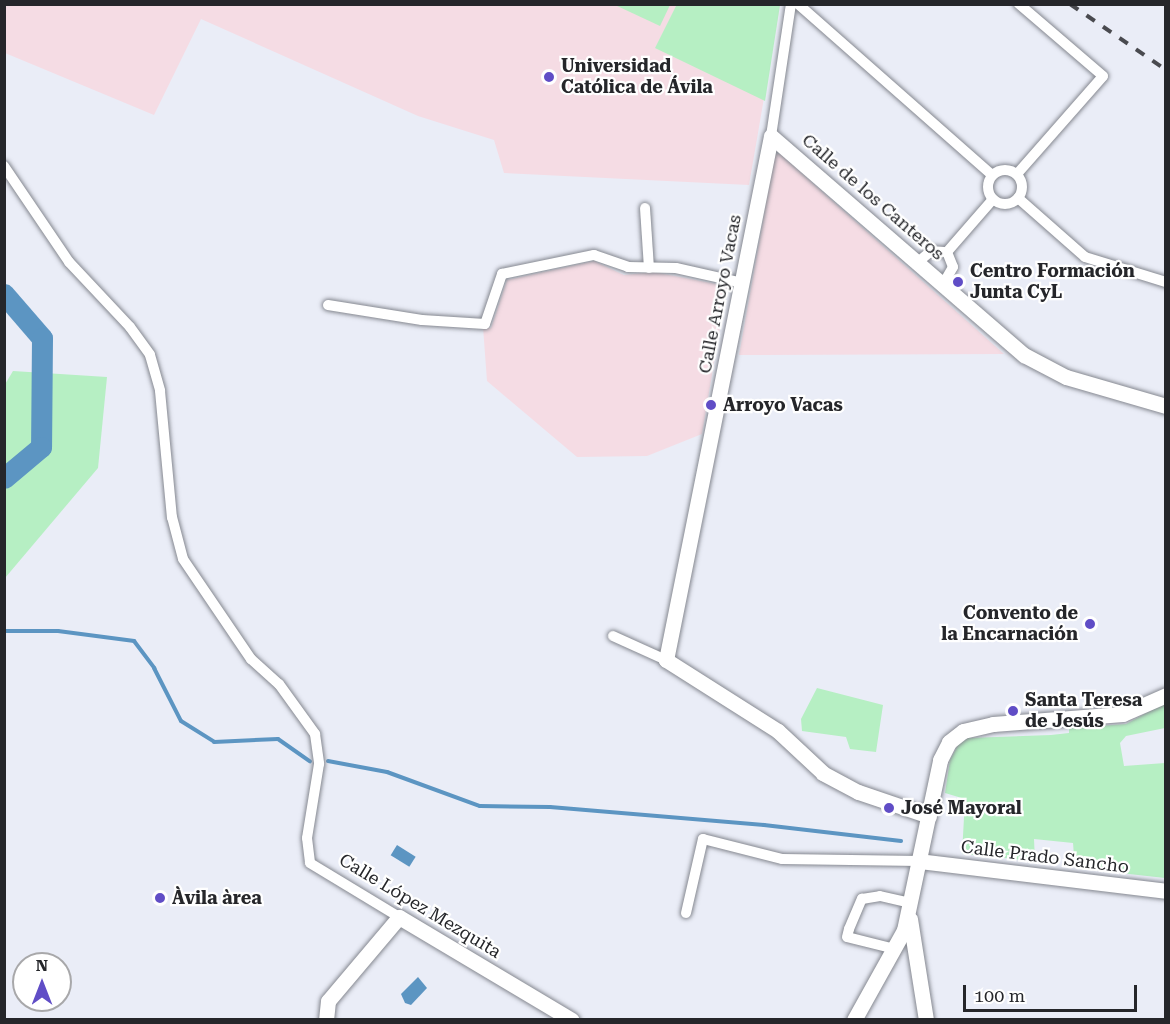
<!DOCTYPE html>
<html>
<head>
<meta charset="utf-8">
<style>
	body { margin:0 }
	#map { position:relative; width:1170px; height:1024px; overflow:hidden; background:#eaedf7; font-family:"Roboto Serif",serif }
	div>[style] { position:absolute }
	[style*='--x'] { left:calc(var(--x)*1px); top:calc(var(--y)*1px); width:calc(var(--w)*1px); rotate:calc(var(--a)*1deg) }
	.education>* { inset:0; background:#f5dce4 }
	.green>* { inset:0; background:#b6efc3 }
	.water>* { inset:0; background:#5c95c2; transform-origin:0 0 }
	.stream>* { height:4px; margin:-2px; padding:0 2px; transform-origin:2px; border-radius:2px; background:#5c95c2 }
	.river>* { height:21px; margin:-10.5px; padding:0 10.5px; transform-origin:10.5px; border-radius:10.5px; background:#5c95c2 }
	.roads { filter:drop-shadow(0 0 2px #858890) drop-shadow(0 0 2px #858890) }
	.street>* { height:10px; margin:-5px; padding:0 5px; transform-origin:5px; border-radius:5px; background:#fff }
	.street>.ring { margin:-5px; padding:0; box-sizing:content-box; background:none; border:10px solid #fff; border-radius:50% }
	.secondary>* { height:15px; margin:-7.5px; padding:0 7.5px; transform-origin:7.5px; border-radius:7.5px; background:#fff }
	.rail>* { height:4px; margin-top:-2px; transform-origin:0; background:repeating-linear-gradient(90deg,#494a4f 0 10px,transparent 0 20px) }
	.dots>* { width:16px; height:16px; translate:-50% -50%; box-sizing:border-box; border:3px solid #fff; border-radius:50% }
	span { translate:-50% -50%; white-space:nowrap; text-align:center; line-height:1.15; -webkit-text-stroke:4.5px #fff; paint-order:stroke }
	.poi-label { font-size:18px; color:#25262a; font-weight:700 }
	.left { translate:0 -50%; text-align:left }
	.right { translate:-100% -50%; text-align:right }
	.street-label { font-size:18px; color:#25262a }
	.frame { position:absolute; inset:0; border:6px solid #25262a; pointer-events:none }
	.north { position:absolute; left:12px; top:952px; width:60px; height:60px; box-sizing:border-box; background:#fff; border:2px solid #a8a8aa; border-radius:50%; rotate:0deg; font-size:16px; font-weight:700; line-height:24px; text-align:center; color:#25262a }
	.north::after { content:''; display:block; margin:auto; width:21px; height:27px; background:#604dc6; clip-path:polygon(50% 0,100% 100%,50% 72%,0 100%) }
	.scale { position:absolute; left:963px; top:985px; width:174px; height:27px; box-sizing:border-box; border:3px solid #25262a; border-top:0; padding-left:8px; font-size:18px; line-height:21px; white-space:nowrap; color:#25262a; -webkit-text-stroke:4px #fff; paint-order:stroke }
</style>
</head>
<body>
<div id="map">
	<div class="education">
		<div style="clip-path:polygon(4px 5px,780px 5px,749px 185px,504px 173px,494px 140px,418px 116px,201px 19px,154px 115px,5px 53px)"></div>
		<div style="clip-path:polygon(775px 154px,780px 154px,1004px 354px,739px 355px)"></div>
		<div style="clip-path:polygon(594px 261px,624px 275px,654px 272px,727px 286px,702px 434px,647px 456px,577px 457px,487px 381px,483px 327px,491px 328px,507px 280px)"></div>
	</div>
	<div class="green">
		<div style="clip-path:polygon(677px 4px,780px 5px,765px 101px,655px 48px)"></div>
		<div style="clip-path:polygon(615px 5px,670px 5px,660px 26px)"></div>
		<div style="clip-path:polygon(13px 371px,107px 377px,98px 468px,5px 578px,4px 386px)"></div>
		<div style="clip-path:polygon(817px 688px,883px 705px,876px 752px,850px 749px,846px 737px,802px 731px,801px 719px)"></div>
		<div style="clip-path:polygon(1165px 703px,1165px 728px,1126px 736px,1120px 743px,1124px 766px,1165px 763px,1165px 878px,1075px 868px,1073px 843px,1034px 839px,1035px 861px,962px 854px,965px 799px,945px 793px,950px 760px,958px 745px,968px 738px,1051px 735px,1069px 733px,1069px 728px,1126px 724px)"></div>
	</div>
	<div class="water">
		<div style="left:397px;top:845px;width:22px;height:12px;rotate:32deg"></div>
		<div style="clip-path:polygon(418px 977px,427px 988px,411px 1005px,405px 1003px,401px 994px)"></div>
	</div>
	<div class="stream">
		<div style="--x:4;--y:631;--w:54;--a:0"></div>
		<div style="--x:58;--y:631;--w:77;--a:7.5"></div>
		<div style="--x:134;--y:641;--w:34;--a:53"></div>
		<div style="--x:154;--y:668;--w:59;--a:63"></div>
		<div style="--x:181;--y:721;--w:39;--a:32"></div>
		<div style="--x:214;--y:742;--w:64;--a:-2.7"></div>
		<div style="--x:278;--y:739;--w:39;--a:35"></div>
		<div style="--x:328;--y:761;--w:60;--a:10.6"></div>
		<div style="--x:387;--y:772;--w:99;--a:20.1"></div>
		<div style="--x:480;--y:806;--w:70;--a:0.8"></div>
		<div style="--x:550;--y:807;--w:215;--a:4.8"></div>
		<div style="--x:764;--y:825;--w:138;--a:6.7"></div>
	</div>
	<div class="river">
		<div style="--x:4;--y:294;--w:58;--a:49.2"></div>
		<div style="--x:42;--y:338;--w:109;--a:90.5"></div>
		<div style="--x:41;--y:447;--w:48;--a:140"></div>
	</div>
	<div class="roads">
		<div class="street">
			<div style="--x:798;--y:4;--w:259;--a:41.4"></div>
			<div style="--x:771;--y:136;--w:134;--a:-81.4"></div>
			<div style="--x:4;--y:166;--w:116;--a:55.9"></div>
			<div style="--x:69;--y:262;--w:89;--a:46.8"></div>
			<div style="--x:130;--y:327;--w:34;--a:54"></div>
			<div style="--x:150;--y:355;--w:37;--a:74"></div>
			<div style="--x:160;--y:391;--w:127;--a:84.6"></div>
			<div style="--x:172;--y:517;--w:43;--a:75.3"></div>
			<div style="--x:183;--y:559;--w:121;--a:55.8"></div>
			<div style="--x:251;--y:659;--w:38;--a:42"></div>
			<div style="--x:279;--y:684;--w:62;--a:54.2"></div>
			<div style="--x:315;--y:734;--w:30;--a:82"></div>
			<div style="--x:319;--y:764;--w:75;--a:99.2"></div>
			<div style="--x:307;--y:838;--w:25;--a:83"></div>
			<div style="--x:310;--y:863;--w:104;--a:31.2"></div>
			<div class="ring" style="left:988px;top:170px;width:24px;height:24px"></div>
			<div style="--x:1017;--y:174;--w:130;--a:-48.7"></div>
			<div style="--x:1103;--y:76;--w:111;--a:-139.4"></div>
			<div style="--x:1018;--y:198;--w:89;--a:41.4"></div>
			<div style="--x:1085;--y:257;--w:85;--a:17.2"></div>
			<div style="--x:645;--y:208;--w:60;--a:86.2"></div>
			<div style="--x:947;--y:252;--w:70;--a:-49"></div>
			<div style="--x:918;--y:262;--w:17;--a:-40"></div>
			<div style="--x:931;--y:251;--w:16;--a:4"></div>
			<div style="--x:947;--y:252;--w:16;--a:68"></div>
			<div style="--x:953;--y:267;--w:20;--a:120"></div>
			<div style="--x:328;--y:305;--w:95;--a:9.1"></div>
			<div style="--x:422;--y:320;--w:63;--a:3.6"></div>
			<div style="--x:485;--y:324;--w:53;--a:-71.2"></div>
			<div style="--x:502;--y:274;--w:94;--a:-11.7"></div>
			<div style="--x:594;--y:255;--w:36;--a:19"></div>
			<div style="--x:628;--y:267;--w:48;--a:1.2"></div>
			<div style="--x:676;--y:268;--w:69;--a:12.6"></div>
			<div style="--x:613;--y:636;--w:58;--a:24.4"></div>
			<div style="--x:686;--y:913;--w:76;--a:-77.1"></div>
			<div style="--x:703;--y:839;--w:81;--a:14.2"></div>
			<div style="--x:782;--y:859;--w:137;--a:0.8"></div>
			<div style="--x:895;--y:949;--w:49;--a:-166"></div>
			<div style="--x:847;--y:937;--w:8;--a:-76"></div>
			<div style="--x:849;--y:929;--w:33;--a:-67"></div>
			<div style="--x:862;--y:899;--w:18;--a:-9"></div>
			<div style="--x:880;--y:896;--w:32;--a:13"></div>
		</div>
		<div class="secondary">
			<div style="--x:929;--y:816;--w:75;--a:-161.3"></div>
			<div style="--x:858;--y:792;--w:40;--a:-152"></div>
			<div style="--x:823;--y:773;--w:62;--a:-137"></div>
			<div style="--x:778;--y:731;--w:133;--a:-147.6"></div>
			<div style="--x:666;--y:660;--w:534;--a:-78.67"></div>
			<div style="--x:771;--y:136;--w:335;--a:40.9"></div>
			<div style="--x:1024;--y:355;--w:47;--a:27.6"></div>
			<div style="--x:1066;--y:377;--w:104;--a:16.2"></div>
			<div style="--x:919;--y:861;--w:249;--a:6.9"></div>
			<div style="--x:910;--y:919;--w:102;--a:81"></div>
			<div style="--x:326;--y:1020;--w:19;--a:-84"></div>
			<div style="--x:328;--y:1001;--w:110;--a:-49.8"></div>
			<div style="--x:399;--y:917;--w:201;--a:30.8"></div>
			<div style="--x:854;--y:1020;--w:103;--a:-60.9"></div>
			<div style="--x:904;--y:930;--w:174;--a:-78"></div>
			<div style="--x:940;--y:760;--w:20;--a:-63"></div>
			<div style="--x:949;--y:742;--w:18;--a:-38"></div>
			<div style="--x:963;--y:731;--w:31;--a:-13"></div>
			<div style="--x:993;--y:724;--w:130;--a:-4.4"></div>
			<div style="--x:1123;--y:714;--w:47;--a:-23.8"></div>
		</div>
	</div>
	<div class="rail">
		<div style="--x:1070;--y:4;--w:116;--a:34.5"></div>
	</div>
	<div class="dots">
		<div style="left:549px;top:77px;background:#604dc6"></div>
		<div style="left:958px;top:282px;background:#604dc6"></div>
		<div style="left:711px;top:405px;background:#604dc6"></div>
		<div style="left:1090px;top:624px;background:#604dc6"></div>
		<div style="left:1013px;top:711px;background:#604dc6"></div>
		<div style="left:889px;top:808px;background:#604dc6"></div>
		<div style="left:160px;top:898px;background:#604dc6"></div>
	</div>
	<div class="poi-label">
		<span class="left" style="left:561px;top:77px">Universidad<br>Católica de Ávila</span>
		<span class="left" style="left:970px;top:282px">Centro Formación<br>Junta CyL</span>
		<span class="left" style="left:723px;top:405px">Arroyo Vacas</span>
		<span class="right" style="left:1078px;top:624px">Convento de<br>la Encarnación</span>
		<span class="left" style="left:1025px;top:711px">Santa Teresa<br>de Jesús</span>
		<span class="left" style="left:901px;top:808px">José Mayoral</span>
		<span class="left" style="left:172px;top:898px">Àvila àrea</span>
	</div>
	<div class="street-label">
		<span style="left:873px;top:197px;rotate:41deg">Calle de los Canteros</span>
		<span style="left:720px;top:294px;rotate:-79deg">Calle Arroyo Vacas</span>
		<span style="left:1045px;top:857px;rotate:7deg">Calle Prado Sancho</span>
		<span style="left:420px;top:906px;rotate:31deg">Calle López Mezquita</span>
	</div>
	<div class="frame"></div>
	<div class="north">N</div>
	<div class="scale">100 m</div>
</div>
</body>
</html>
